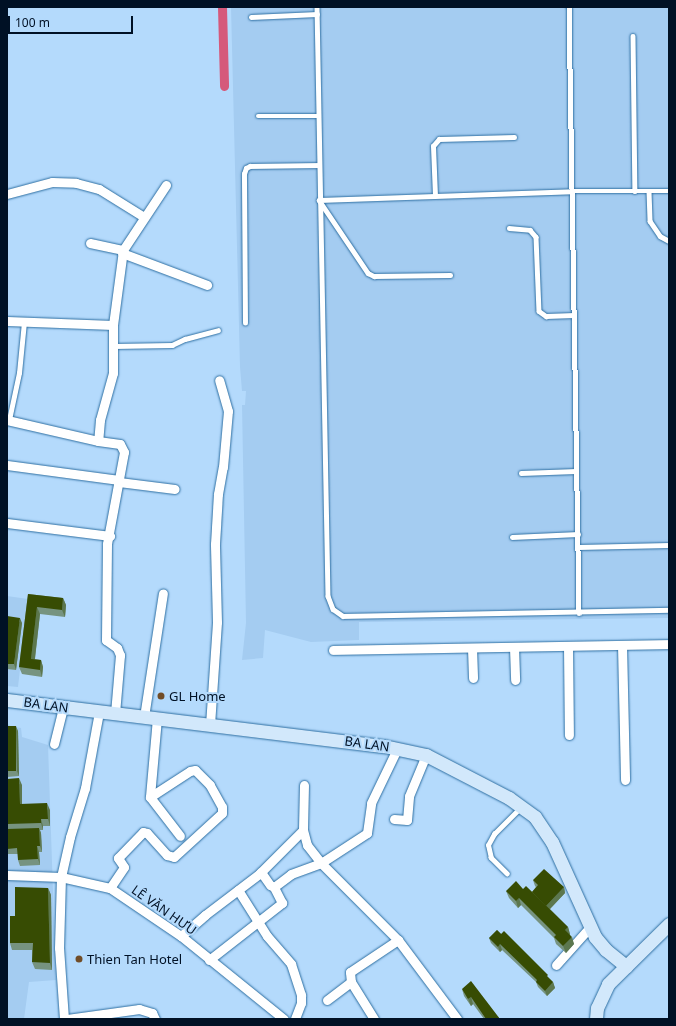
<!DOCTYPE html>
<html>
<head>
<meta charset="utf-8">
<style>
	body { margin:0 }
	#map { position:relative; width:676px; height:1026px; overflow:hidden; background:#b4dafc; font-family:"Noto Sans",sans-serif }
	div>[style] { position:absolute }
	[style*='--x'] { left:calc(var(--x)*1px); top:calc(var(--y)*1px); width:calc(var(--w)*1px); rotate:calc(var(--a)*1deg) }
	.built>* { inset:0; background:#a4ccf1 }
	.canal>* { height:9px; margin:-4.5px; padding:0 4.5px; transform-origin:4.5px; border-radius:4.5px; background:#d5597b }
	.roads { filter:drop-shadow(0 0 1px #2e6fa2) drop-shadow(0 0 1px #2e6fa2) }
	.lane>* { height:4.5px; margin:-2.25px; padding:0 2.25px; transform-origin:2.25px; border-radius:2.25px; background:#fff }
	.street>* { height:9px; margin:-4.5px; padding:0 4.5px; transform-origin:4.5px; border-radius:4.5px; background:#fff }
	.secondary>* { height:13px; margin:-6.5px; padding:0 6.5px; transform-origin:6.5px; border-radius:6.5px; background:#d2e8fb }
	.wall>* { inset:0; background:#769380 }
	.shaded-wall>* { inset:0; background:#5c774e }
	.building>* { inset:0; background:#374c03; transform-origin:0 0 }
	.dots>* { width:11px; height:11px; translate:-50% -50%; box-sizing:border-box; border:2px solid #b4dafc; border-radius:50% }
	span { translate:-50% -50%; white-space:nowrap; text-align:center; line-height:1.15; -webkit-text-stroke:4px #b4dafc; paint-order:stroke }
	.poi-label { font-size:13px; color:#001125 }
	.left { translate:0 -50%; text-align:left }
	.street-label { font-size:13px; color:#001125 }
	.frame { position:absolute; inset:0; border:8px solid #001125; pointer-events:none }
	.scale { position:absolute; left:8px; top:16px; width:125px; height:18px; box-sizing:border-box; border:2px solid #001125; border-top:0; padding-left:5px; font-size:12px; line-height:14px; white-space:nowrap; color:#001125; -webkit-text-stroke:3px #b4dafc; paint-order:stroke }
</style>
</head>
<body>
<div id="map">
	<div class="built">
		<div style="clip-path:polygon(231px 7px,669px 7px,669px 618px,359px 622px,359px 640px,311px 642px,265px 630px,263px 658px,242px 660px,246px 623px,242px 405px,245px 405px,246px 391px,242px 391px,240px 367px)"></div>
		<div style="clip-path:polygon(7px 596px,28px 599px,18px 687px,7px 686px)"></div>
		<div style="clip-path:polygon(7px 723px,10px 726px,21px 728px,22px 737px,48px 745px,56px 980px,29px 982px,24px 1019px,7px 1019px)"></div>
	</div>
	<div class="canal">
		<div style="--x:222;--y:7;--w:79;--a:88.5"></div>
	</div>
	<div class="roads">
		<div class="lane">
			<div style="--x:317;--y:7;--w:589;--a:88.93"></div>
			<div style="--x:328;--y:596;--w:14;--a:69"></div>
			<div style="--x:333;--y:609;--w:12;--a:35"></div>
			<div style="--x:343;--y:616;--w:326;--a:-1.1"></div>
			<div style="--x:569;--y:7;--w:606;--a:89.05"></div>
			<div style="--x:251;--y:17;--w:66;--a:-2.6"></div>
			<div style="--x:633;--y:36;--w:155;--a:89.3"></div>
			<div style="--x:258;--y:116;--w:60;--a:0"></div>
			<div style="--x:649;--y:191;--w:30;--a:88"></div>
			<div style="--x:650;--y:221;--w:18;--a:56"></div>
			<div style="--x:660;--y:236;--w:10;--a:29"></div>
			<div style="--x:435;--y:196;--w:50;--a:-92.3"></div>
			<div style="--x:433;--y:146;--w:9;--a:-49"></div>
			<div style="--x:439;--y:139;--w:75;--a:-1.5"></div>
			<div style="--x:319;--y:200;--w:253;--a:-2"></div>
			<div style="--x:572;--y:191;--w:97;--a:0"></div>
			<div style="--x:319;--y:200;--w:88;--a:56.1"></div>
			<div style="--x:368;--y:273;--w:7;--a:27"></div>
			<div style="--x:374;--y:276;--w:76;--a:-0.8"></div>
			<div style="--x:509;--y:228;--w:21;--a:5"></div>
			<div style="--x:530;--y:230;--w:9;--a:49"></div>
			<div style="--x:536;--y:237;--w:74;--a:87.7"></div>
			<div style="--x:539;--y:311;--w:9;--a:36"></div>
			<div style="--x:546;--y:316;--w:28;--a:-2"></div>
			<div style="--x:245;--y:323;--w:149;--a:-90.4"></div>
			<div style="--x:244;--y:174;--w:6;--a:-72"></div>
			<div style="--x:246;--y:168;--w:4;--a:-27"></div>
			<div style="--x:250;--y:166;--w:69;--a:-0.8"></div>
			<div style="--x:114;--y:346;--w:58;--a:-1"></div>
			<div style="--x:172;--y:345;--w:14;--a:-25"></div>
			<div style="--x:185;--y:339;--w:34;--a:-15"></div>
			<div style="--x:9;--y:420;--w:48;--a:-78"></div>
			<div style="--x:19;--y:373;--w:51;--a:-84.4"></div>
			<div style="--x:521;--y:473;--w:55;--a:-2.1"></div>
			<div style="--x:512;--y:537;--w:66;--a:-2.6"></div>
			<div style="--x:578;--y:547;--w:91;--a:-1.3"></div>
			<div style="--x:507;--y:874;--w:23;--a:-135"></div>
			<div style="--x:491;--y:858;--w:13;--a:-103"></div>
			<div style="--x:488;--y:845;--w:13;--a:-61"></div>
			<div style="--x:494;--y:834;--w:38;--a:-45"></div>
		</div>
		<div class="street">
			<div style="--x:7;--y:194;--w:47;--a:-14.9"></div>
			<div style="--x:52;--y:182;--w:24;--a:2"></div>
			<div style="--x:76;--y:183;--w:24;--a:15"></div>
			<div style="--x:99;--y:189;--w:53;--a:31.9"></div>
			<div style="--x:90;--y:243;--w:34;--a:12"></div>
			<div style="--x:123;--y:250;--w:76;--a:97.6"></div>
			<div style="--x:113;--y:325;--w:48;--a:90"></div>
			<div style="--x:113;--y:373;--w:49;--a:105.5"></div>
			<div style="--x:100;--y:420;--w:21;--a:95"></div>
			<div style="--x:98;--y:441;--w:22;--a:8"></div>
			<div style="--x:120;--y:444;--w:9;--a:63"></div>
			<div style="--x:124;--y:452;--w:94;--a:100.5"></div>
			<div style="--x:107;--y:544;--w:96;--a:90.6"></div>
			<div style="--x:106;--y:640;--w:14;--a:36"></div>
			<div style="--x:117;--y:648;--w:8;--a:67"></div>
			<div style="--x:120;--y:655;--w:58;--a:94.9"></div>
			<div style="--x:123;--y:250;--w:78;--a:-56.5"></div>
			<div style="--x:122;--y:253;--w:91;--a:20.6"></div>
			<div style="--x:7;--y:321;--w:106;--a:2.2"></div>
			<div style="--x:7;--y:420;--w:93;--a:13"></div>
			<div style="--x:7;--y:465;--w:113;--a:7.6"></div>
			<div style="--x:119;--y:482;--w:56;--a:7.1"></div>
			<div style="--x:7;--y:523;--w:104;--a:7.2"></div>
			<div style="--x:622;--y:645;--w:135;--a:88.7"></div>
			<div style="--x:568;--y:646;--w:89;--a:89.4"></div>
			<div style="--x:514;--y:647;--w:33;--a:88"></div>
			<div style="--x:472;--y:648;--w:30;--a:88"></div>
			<div style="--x:333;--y:650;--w:336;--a:-1"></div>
			<div style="--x:144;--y:717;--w:125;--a:-81.3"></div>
			<div style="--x:157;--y:718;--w:79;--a:95.1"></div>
			<div style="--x:150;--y:797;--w:49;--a:52.4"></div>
			<div style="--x:210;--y:725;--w:103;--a:-86.1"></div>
			<div style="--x:217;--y:622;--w:78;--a:-91.5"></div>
			<div style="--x:215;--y:544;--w:50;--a:-86.6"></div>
			<div style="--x:218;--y:494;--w:27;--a:-80"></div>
			<div style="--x:223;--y:467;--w:56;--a:-84.9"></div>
			<div style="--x:228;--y:411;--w:32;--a:-106"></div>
			<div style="--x:54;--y:744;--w:38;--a:-76"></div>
			<div style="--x:304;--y:785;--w:45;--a:91.3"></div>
			<div style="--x:303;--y:830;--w:16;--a:75"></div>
			<div style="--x:307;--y:845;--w:23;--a:52"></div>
			<div style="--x:321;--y:863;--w:109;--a:45"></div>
			<div style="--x:398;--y:940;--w:99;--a:53.2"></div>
			<div style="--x:394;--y:819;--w:13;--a:4"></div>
			<div style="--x:407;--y:820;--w:24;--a:-85"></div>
			<div style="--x:409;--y:796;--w:44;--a:-67.5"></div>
			<div style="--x:7;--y:875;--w:54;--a:2.1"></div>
			<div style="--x:61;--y:877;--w:50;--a:12.7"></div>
			<div style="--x:110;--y:888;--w:86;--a:34.1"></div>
			<div style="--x:181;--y:936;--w:132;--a:38.9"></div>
			<div style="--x:274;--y:887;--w:21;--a:-37"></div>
			<div style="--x:291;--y:874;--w:32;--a:-20"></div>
			<div style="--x:321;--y:863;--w:55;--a:-33.1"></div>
			<div style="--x:367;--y:833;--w:30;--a:-82"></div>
			<div style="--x:371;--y:803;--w:60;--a:-64.3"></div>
			<div style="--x:110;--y:888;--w:25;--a:-56"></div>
			<div style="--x:124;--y:867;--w:11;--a:-124"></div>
			<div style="--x:118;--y:858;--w:36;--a:-46"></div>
			<div style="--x:143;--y:832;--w:4;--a:14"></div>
			<div style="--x:147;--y:833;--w:30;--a:48"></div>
			<div style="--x:167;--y:855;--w:7;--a:16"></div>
			<div style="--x:174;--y:857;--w:65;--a:-42.5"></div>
			<div style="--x:222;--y:813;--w:6;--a:-90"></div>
			<div style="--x:222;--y:807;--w:25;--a:-119"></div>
			<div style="--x:210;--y:785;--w:21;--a:-135"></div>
			<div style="--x:195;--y:770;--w:5;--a:169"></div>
			<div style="--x:190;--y:771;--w:48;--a:147"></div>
			<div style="--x:238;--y:890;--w:54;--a:57.8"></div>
			<div style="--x:267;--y:936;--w:37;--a:49"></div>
			<div style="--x:291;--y:964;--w:33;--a:72"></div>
			<div style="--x:301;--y:995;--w:8;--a:90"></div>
			<div style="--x:301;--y:1003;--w:17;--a:111"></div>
			<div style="--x:181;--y:936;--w:32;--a:-41"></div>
			<div style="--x:205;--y:915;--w:68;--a:-37.2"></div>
			<div style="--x:259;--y:874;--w:62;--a:-45"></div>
			<div style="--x:209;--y:960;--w:93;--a:-38"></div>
			<div style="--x:282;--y:903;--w:18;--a:-117"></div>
			<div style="--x:274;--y:887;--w:4;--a:-153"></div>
			<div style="--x:270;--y:885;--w:16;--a:-125"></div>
			<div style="--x:556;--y:965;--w:51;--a:-48.2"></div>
			<div style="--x:351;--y:982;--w:44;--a:58.1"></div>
			<div style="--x:327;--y:1000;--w:30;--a:-37"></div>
			<div style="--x:351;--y:982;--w:10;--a:-96"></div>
			<div style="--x:350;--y:972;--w:58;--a:-33.7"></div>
			<div style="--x:64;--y:1019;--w:71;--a:-94"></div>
			<div style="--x:59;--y:948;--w:71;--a:-88.4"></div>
			<div style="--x:61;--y:877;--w:41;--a:-77.3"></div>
			<div style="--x:70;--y:837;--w:51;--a:-73"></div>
			<div style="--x:85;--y:788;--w:77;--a:-79.6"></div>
			<div style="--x:67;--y:1019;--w:73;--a:-7.9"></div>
			<div style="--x:139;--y:1009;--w:14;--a:17"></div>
			<div style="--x:152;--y:1013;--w:7;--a:63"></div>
		</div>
		<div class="secondary">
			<div style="--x:7;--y:700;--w:380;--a:7"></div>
			<div style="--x:384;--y:746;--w:43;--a:12.1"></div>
			<div style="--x:426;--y:755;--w:93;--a:27.4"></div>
			<div style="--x:509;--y:798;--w:32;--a:36"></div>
			<div style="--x:535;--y:817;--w:30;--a:56"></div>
			<div style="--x:552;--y:842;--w:104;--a:65.6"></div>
			<div style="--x:595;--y:937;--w:17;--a:50"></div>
			<div style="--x:606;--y:950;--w:26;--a:39"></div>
			<div style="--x:596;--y:1019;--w:11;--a:-85"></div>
			<div style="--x:597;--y:1008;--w:26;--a:-65"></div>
			<div style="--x:608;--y:984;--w:86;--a:-44.5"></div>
		</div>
	</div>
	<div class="wall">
		<div style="clip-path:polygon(28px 594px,63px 598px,66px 605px,65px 617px,40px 614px,35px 659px,41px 660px,43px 667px,42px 677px,22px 674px,19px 667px)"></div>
		<div style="clip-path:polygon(7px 616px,22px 623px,16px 670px,7px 669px)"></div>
		<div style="clip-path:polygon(7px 726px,18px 731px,19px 776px,7px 777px)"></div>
		<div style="clip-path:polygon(7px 779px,22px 785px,22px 804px,50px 810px,50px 826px,43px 826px,43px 830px,40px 830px,41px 833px,42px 852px,39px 852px,40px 865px,20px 866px,18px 860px,18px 854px,8px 854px,7px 851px,7px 829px,8px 829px,7px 826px)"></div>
		<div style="clip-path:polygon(533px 880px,564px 887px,565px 893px,550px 909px,568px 927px,570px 935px,574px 944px,566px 953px,556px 944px,554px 938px,521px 905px,518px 908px,509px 898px,506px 891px,523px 889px,532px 892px,536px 887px,535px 886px)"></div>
		<div style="clip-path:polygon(48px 888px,51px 895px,52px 970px,35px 969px,32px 962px,32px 950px,12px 950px,10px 943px,15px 916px)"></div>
		<div style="clip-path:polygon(497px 930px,553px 982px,555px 988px,547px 996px,538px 987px,536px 982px,502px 950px,500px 952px,491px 943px,489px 938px)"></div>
		<div style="clip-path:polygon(462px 989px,500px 1019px,484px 1019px,473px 1004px,471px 1006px,464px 996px)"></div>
	</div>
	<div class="shaded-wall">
		<div style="clip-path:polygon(63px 598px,66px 605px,65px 617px,62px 610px)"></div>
		<div style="clip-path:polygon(37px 607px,40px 614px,34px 666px,31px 659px)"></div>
		<div style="clip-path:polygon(20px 618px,22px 623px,16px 670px,14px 664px)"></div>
		<div style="clip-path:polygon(41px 660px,43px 667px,42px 677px,40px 670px)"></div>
		<div style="clip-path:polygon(16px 726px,18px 731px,19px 776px,17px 771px)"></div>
		<div style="clip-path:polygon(19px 778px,22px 785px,22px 811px,20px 804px)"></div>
		<div style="clip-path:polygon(47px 803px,50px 810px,50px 826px,48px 819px)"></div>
		<div style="clip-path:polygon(41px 819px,43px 826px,43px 830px,41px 823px)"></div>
		<div style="clip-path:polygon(39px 828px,41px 833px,42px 852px,40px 846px)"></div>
		<div style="clip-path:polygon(37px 846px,39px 852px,40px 865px,38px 859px)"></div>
		<div style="clip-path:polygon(564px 887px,565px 893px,548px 911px,546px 906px)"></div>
		<div style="clip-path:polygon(48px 888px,51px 895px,52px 970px,50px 963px)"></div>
		<div style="clip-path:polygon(519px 898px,521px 905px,518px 908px,516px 901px)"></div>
		<div style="clip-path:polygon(568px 927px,570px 934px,568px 937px,565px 930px)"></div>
		<div style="clip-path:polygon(572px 937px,574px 944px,566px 953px,563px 946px)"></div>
		<div style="clip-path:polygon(500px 944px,502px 950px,500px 952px,498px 947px)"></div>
		<div style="clip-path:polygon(553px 982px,555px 988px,547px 996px,545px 991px)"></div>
		<div style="clip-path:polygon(471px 997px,473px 1004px,471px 1006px,468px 999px)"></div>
	</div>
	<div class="building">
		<div style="clip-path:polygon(28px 594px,63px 598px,62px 610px,37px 607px,31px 659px,41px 660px,40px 670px,19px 667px)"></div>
		<div style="clip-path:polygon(7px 616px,20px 618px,14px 664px,7px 664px)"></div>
		<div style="left:7px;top:726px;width:9px;height:45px"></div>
		<div style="clip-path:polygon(19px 778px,20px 804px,47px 803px,48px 819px,41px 819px,41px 823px,7px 824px,7px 779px)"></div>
		<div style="clip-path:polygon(39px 828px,40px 846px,37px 846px,38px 859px,18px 860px,17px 848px,7px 849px,7px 829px)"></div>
		<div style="clip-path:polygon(544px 869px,564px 887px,546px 906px,532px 892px,538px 885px,533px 880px)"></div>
		<div style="clip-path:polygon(516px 881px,523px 889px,526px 886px,568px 927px,565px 930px,572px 937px,563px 946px,554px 937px,556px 935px,519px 898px,516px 901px,506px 891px)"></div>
		<div style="clip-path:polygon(15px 887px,48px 888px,50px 963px,32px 962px,33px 943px,10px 943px,10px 916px,15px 916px)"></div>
		<div style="clip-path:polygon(497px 930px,501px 934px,504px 931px,548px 975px,547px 976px,553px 982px,545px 991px,536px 982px,537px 980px,500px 944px,498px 947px,489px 938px)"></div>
		<div style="clip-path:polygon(471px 981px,500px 1019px,486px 1019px,471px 997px,468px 999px,462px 989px)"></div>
	</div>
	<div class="dots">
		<div style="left:161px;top:696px;background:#714d28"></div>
		<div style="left:79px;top:959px;background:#714d28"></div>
	</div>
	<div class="poi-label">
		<span class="left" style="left:169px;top:696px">GL Home</span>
		<span class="left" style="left:87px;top:959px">Thien Tan Hotel</span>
	</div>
	<div class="street-label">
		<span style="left:46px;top:705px;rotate:8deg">BA LAN</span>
		<span style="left:367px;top:744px;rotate:8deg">BA LAN</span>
		<span style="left:164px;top:910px;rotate:35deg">LÊ VĂN HƯU</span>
	</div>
	<div class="frame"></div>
	<div class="scale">100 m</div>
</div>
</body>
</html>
